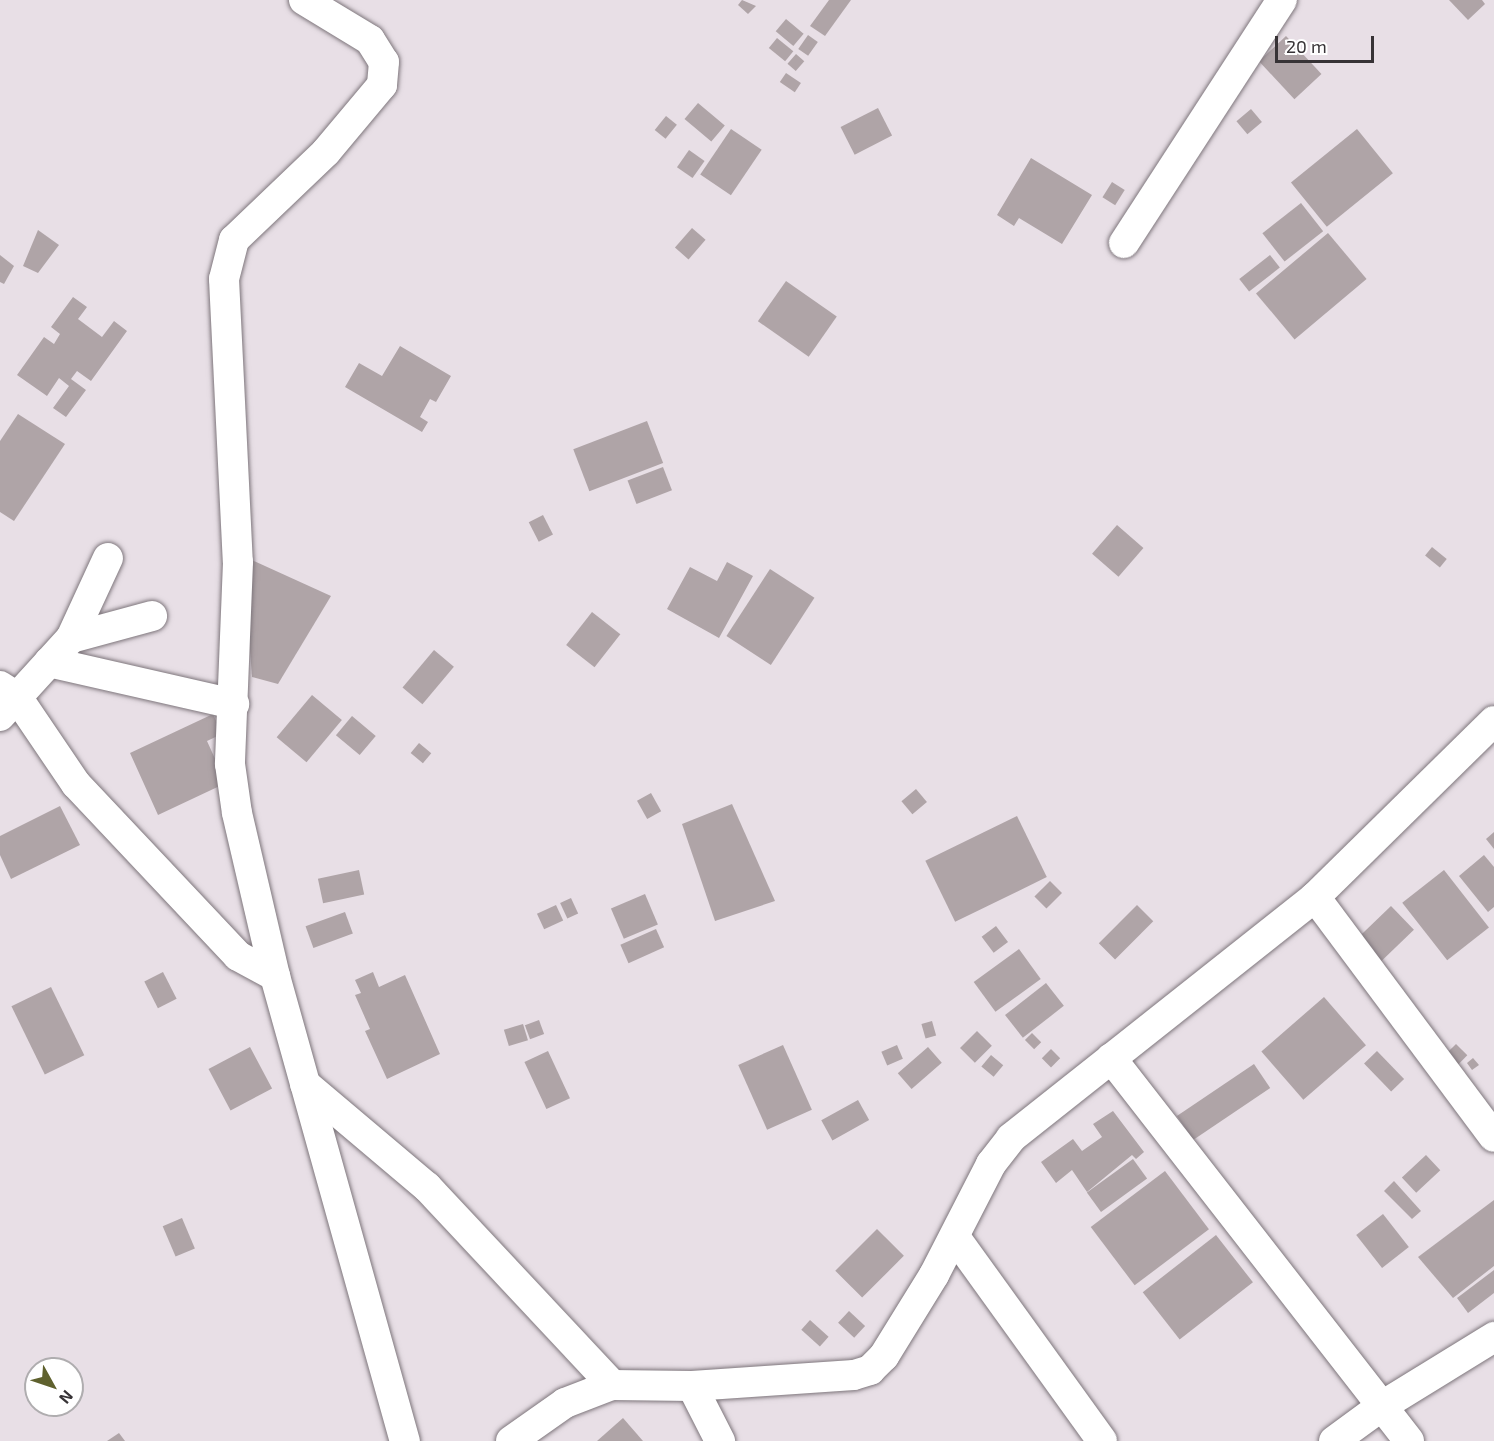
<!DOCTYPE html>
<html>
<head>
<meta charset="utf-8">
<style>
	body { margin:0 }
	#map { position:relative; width:1494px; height:1441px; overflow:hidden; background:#e8dfe6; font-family:"Exo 2",sans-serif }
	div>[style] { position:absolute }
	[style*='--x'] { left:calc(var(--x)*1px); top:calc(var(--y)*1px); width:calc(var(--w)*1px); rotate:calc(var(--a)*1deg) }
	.building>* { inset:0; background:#afa4a7; transform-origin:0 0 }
	.roads { filter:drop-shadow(0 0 2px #7e767c) drop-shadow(0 0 2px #7e767c) }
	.minor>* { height:30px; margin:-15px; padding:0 15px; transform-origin:15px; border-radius:15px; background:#fff }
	span { translate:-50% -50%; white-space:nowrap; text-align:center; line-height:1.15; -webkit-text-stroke:4.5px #fff; paint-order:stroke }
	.north { position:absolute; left:24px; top:1357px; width:60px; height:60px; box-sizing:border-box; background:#fff; border:2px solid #afadaf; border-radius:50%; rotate:130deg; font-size:16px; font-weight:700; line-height:24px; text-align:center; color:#373336 }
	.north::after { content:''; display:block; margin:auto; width:21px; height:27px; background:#5f612e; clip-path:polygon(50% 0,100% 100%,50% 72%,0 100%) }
	.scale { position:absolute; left:1275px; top:36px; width:99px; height:27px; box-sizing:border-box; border:3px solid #373336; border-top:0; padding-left:8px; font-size:18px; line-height:21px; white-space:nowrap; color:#373336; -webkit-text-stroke:4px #fff; paint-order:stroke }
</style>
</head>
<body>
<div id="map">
	<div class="building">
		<div style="clip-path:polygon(742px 0,756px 6px,748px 14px,738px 5px)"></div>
		<div style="clip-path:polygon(829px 0,851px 0,825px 36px,810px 26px)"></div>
		<div style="clip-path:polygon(1449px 0,1482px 0,1485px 4px,1468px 20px)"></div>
		<div style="left:786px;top:19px;width:23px;height:16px;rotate:40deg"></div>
		<div style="left:808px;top:35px;width:12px;height:17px;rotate:35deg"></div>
		<div style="left:1286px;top:36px;width:52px;height:37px;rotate:47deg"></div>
		<div style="left:777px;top:38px;width:21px;height:13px;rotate:39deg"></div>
		<div style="left:796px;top:54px;width:11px;height:13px;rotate:41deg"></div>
		<div style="left:786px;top:73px;width:18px;height:11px;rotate:34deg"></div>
		<div style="left:698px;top:103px;width:35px;height:21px;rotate:40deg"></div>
		<div style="left:878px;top:108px;width:31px;height:42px;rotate:63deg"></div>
		<div style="left:1251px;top:109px;width:17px;height:19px;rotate:50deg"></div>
		<div style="left:666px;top:116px;width:14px;height:18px;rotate:39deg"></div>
		<div style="left:731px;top:129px;width:37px;height:55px;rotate:34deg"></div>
		<div style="left:1357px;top:129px;width:57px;height:85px;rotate:51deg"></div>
		<div style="left:689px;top:150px;width:19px;height:21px;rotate:35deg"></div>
		<div style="clip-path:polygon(1031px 158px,1092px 195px,1062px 244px,1019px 218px,1014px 226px,997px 215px)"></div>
		<div style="left:1112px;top:182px;width:15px;height:18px;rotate:32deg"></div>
		<div style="left:1301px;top:203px;width:36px;height:49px;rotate:52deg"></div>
		<div style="left:692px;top:228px;width:18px;height:26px;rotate:41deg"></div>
		<div style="clip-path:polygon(38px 230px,59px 245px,38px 273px,23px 266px)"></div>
		<div style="left:1328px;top:233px;width:60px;height:94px;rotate:50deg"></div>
		<div style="clip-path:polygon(0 255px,14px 266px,4px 284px,0 282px)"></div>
		<div style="left:1270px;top:255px;width:16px;height:39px;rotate:52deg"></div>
		<div style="left:786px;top:281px;width:62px;height:49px;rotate:35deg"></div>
		<div style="clip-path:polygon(73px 297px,87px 307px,78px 319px,102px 337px,114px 321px,127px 331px,91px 381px,77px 371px,71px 379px,86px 390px,66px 417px,53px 408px,69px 386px,59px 378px,47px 396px,17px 375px,44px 337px,54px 344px,60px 334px,51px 327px)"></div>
		<div style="clip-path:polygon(400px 346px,451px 376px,436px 402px,430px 399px,420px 417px,428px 422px,422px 432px,345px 387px,359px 363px,382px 376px)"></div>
		<div style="clip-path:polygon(18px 414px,65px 444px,14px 521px,0 512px,0 441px)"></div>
		<div style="left:647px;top:421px;width:45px;height:79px;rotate:69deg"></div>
		<div style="left:663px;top:467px;width:25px;height:38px;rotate:69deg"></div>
		<div style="left:543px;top:515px;width:22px;height:16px;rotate:63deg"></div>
		<div style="left:1117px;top:525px;width:35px;height:38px;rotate:41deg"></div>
		<div style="left:1432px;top:547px;width:19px;height:11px;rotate:39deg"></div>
		<div style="clip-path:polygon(243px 556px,331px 596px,278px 684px,252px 677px)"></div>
		<div style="clip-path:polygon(727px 562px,753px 576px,719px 638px,667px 609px,690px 567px,717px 581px)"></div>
		<div style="left:770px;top:569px;width:53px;height:80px;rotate:33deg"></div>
		<div style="left:592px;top:612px;width:36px;height:42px;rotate:38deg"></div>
		<div style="left:434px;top:650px;width:26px;height:49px;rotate:40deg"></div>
		<div style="left:312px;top:695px;width:39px;height:55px;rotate:40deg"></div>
		<div style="clip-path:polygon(213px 714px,222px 734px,207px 741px,226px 783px,158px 815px,130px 753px)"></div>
		<div style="left:352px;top:716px;width:31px;height:25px;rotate:40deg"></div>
		<div style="left:419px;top:743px;width:16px;height:13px;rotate:40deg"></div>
		<div style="left:916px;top:789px;width:17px;height:19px;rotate:50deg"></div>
		<div style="left:651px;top:793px;width:21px;height:16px;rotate:61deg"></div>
		<div style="clip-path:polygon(732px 804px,775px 901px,715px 921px,682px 824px)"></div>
		<div style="clip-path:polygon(60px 806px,80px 845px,11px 879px,0 855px,0 836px)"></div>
		<div style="left:1017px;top:816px;width:68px;height:102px;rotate:64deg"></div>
		<div style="clip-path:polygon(1494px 832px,1494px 849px,1486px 839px)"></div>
		<div style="clip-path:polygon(1484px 855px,1494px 867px,1494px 907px,1488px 912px,1459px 876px)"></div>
		<div style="left:359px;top:870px;width:25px;height:42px;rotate:78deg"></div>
		<div style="left:1444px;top:870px;width:73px;height:53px;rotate:52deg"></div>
		<div style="left:1050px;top:881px;width:17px;height:22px;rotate:45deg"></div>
		<div style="left:645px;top:894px;width:33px;height:37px;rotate:67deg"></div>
		<div style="left:571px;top:898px;width:17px;height:12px;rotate:65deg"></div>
		<div style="left:556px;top:905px;width:17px;height:21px;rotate:65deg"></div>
		<div style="left:1137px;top:905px;width:23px;height:54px;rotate:45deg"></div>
		<div style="left:1391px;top:906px;width:33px;height:52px;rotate:46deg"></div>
		<div style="left:345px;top:912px;width:23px;height:42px;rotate:70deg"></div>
		<div style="left:996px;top:926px;width:20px;height:18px;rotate:53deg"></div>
		<div style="left:656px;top:929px;width:20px;height:39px;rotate:66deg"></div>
		<div style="left:1019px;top:949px;width:37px;height:56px;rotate:54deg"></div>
		<div style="left:163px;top:972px;width:30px;height:21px;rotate:63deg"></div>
		<div style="clip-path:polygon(373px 972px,379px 987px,405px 975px,440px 1054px,387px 1079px,365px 1031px,370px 1029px,355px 995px,361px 993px,355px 980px)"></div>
		<div style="left:1046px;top:983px;width:29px;height:52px;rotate:52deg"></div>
		<div style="left:51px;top:987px;width:76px;height:44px;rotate:64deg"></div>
		<div style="left:1324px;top:997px;width:64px;height:83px;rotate:49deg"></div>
		<div style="left:539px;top:1020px;width:15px;height:15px;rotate:70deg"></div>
		<div style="left:932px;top:1021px;width:15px;height:11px;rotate:74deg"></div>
		<div style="left:523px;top:1024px;width:17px;height:20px;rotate:73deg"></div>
		<div style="left:977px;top:1031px;width:21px;height:24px;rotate:45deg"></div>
		<div style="left:1032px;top:1033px;width:13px;height:10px;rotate:45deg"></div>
		<div style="left:1456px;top:1044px;width:16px;height:15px;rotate:45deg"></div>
		<div style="left:783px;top:1045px;width:71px;height:49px;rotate:66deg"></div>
		<div style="left:897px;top:1045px;width:15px;height:17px;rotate:67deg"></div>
		<div style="left:250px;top:1047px;width:47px;height:47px;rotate:62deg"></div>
		<div style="left:928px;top:1047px;width:21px;height:40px;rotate:49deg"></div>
		<div style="left:1051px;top:1049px;width:13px;height:13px;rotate:45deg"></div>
		<div style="left:548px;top:1051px;width:52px;height:26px;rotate:65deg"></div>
		<div style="left:1377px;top:1051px;width:39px;height:18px;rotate:46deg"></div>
		<div style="left:991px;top:1055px;width:16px;height:15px;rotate:40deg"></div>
		<div style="clip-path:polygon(1473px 1058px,1479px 1065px,1472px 1070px,1467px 1063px)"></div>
		<div style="left:1254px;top:1064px;width:29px;height:93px;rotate:56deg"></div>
		<div style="left:858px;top:1100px;width:23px;height:42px;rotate:61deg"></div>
		<div style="clip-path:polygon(1113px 1111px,1144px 1152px,1136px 1159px,1132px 1155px,1087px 1192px,1072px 1170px,1056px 1183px,1041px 1162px,1073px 1139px,1082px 1151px,1102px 1137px,1093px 1124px)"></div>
		<div style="left:1426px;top:1155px;width:21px;height:33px;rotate:47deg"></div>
		<div style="left:1133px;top:1159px;width:24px;height:57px;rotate:54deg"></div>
		<div style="left:1165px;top:1171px;width:73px;height:93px;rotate:53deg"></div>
		<div style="clip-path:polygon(1394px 1181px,1421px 1211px,1412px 1219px,1384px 1191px)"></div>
		<div style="clip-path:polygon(1494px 1200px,1494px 1266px,1453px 1298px,1418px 1257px)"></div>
		<div style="left:1383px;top:1214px;width:42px;height:34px;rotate:52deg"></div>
		<div style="left:182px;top:1218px;width:33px;height:21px;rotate:67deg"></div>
		<div style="left:877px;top:1229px;width:38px;height:59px;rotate:45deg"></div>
		<div style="left:1216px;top:1235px;width:60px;height:93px;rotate:52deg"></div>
		<div style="clip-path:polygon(1494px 1270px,1494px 1293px,1468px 1313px,1457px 1298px)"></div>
		<div style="left:849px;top:1311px;width:22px;height:16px;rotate:43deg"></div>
		<div style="left:810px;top:1320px;width:25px;height:13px;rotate:42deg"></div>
		<div style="clip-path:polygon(623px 1418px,643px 1441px,597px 1441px)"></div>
		<div style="clip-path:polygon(119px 1433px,125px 1441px,107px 1441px)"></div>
	</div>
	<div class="roads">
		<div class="minor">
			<div style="--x:304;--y:0;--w:77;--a:31.2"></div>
			<div style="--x:370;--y:40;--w:26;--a:58"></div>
			<div style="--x:384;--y:62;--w:23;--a:95"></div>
			<div style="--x:382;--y:85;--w:87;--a:129.9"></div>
			<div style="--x:326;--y:152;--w:127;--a:136.3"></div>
			<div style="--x:234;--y:240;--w:40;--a:104.4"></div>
			<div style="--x:224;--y:279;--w:283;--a:87.2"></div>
			<div style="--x:238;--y:562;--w:202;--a:92.3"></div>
			<div style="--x:230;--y:764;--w:49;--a:81.9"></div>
			<div style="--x:237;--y:813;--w:167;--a:76.9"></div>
			<div style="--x:275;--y:976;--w:483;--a:74.4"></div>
			<div style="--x:1124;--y:243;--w:290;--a:-57"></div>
			<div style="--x:71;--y:638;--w:84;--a:-15.2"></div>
			<div style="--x:49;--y:662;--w:190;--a:12.8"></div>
			<div style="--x:0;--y:686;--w:20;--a:33"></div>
			<div style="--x:17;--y:697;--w:105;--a:55.9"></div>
			<div style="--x:76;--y:784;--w:236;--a:46.7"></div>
			<div style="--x:238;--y:956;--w:42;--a:28.4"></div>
			<div style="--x:0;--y:716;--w:105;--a:-47.7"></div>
			<div style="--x:71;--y:638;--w:88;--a:-65.2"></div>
			<div style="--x:1315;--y:897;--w:299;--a:53.3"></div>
			<div style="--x:1111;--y:1058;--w:485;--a:52.1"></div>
			<div style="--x:305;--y:1084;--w:160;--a:40.2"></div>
			<div style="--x:427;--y:1187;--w:271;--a:46.9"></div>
			<div style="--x:955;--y:1237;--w:251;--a:54.2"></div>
			<div style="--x:692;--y:1386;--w:62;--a:63"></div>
			<div style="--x:511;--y:1441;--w:66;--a:-35.1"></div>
			<div style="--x:565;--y:1403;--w:50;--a:-21"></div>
			<div style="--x:612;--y:1385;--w:80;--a:0.7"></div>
			<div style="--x:692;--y:1386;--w:162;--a:-3.9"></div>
			<div style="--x:854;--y:1375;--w:17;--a:-17"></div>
			<div style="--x:870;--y:1370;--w:20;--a:-45"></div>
			<div style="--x:884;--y:1356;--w:95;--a:-58.3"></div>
			<div style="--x:934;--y:1275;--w:125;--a:-62.8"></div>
			<div style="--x:991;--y:1164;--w:33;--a:-52"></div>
			<div style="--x:1011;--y:1138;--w:388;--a:-38.4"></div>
			<div style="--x:1315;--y:897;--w:251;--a:-44.5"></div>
			<div style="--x:1334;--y:1441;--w:59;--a:-36.1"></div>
			<div style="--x:1382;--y:1406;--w:132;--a:-31.6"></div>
		</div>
	</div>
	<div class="north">N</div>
	<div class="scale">20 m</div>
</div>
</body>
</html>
